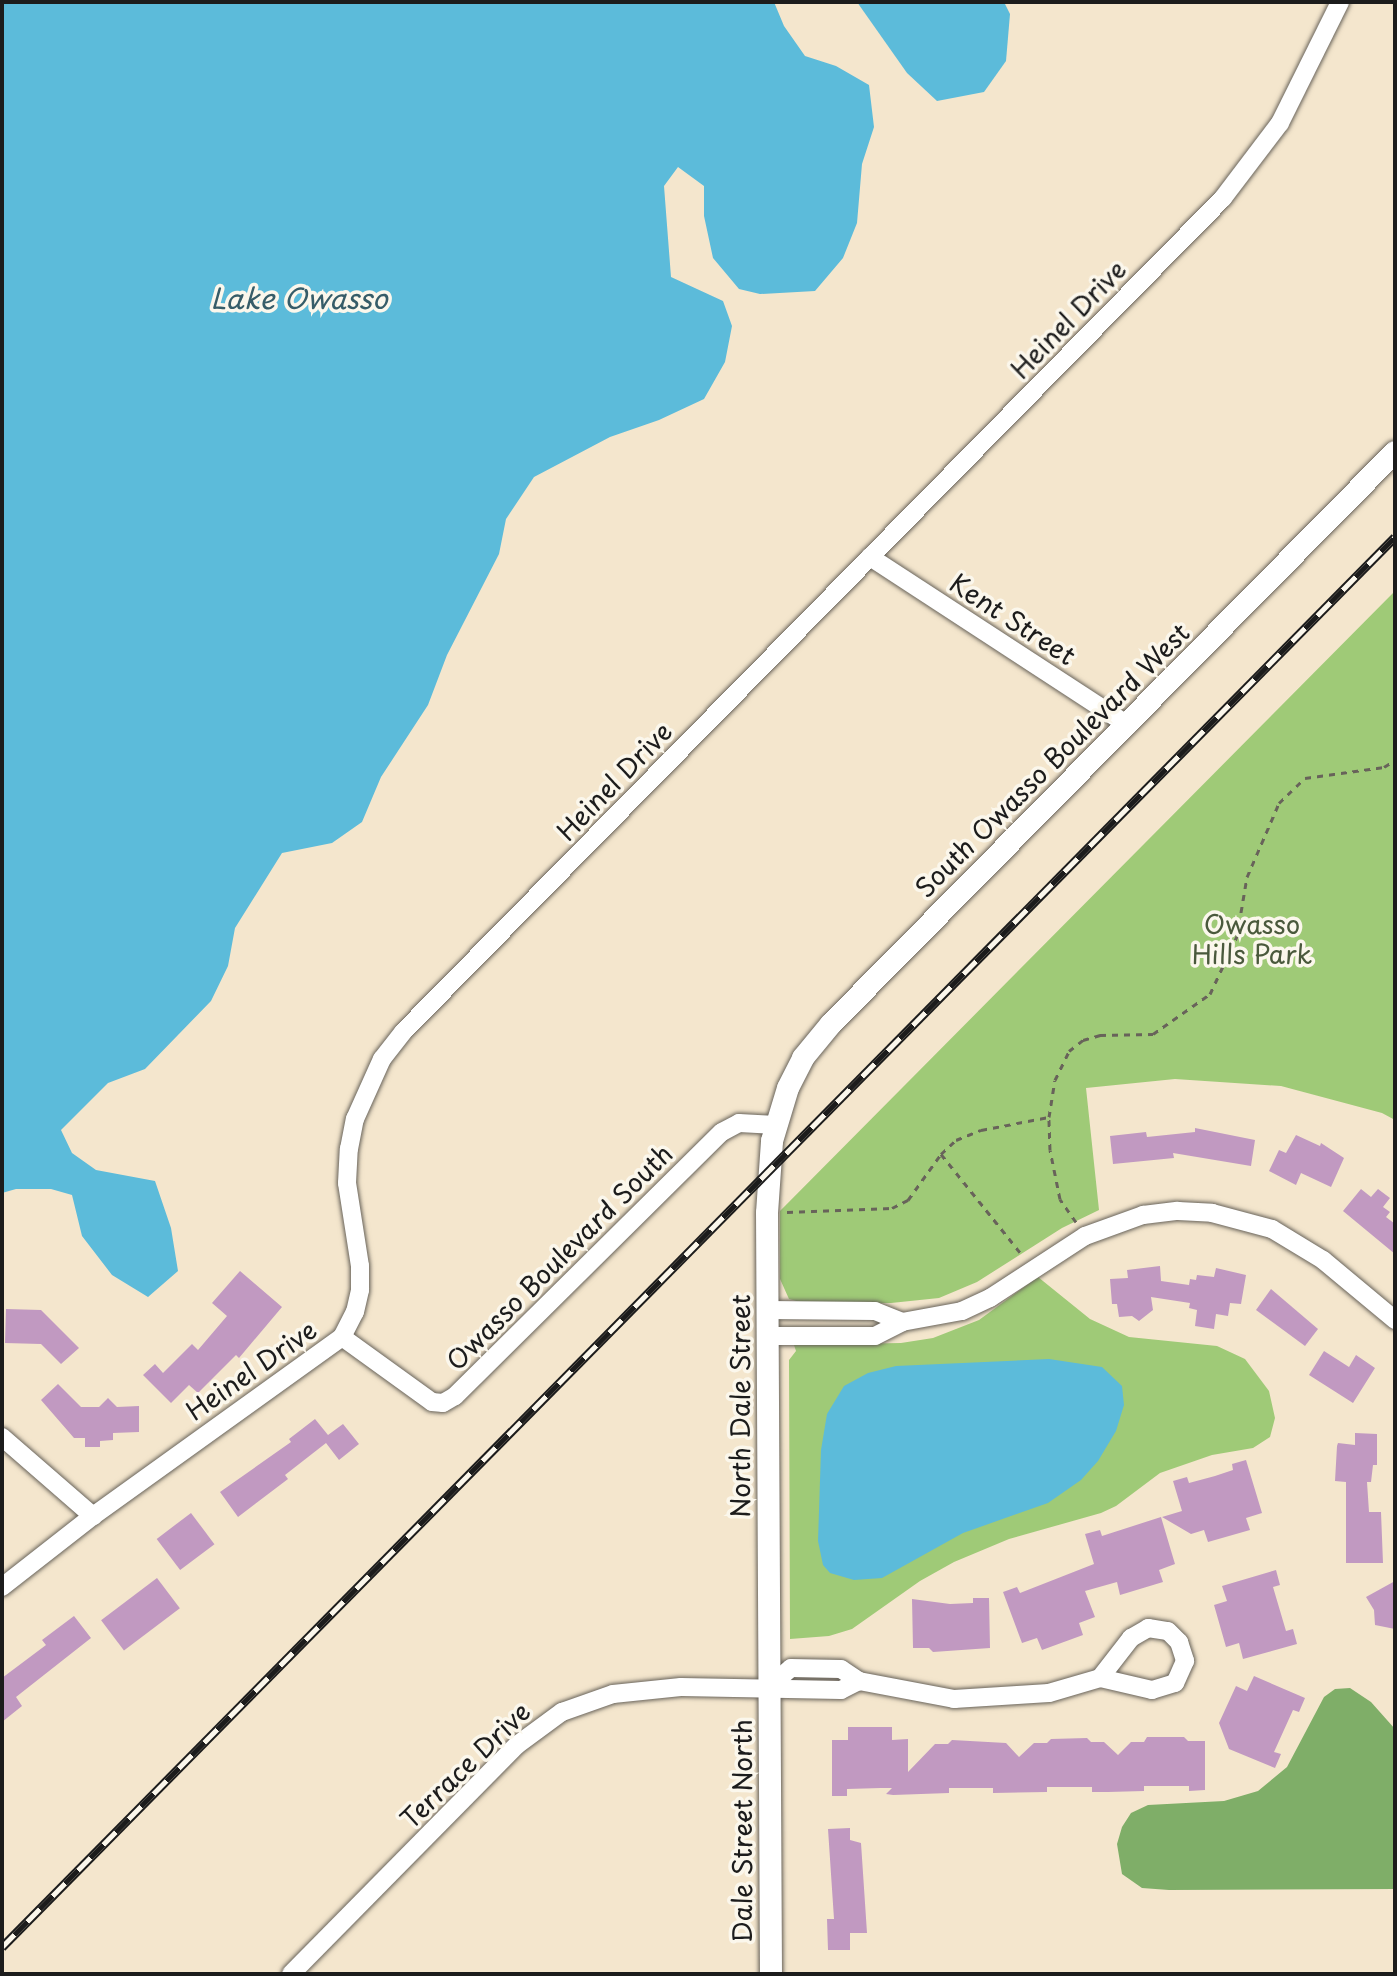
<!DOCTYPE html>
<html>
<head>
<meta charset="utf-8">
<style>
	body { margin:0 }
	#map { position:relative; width:1397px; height:1976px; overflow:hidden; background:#f4e6cd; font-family:"Playpen Sans",sans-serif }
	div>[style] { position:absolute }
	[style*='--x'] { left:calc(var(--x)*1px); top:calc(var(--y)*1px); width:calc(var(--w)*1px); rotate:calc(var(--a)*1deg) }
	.green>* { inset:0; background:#9fca77 }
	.forest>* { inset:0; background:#7fae68 }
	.water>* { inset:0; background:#5cbbda }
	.building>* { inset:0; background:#c199c1; transform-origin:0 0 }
	.path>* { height:3px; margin-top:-1.5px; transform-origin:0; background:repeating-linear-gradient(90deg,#68635a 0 6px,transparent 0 12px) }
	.roads { filter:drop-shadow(0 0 2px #68635a) drop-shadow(0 0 2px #68635a) }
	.minor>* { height:18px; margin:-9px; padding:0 9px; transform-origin:9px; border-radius:9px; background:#fff }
	.tertiary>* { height:22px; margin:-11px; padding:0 11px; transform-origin:11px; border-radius:11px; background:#fff }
	.rail>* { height:9px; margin-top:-4.5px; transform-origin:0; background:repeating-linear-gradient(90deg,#fbf7ec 0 18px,#1c1c1c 0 36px); box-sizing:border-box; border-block:2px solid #1c1c1c }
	span { translate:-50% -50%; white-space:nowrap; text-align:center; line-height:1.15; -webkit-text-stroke:7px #fbf7ec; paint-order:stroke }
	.street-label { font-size:26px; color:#1c1c1c }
	.park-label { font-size:26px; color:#4a593c }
	.water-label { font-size:28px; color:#365c68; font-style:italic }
	.frame { position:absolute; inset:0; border:4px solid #1c1c1c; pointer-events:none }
</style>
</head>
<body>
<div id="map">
	<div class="green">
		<div style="clip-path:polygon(1395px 591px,1395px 1120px,1382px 1113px,1281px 1086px,1175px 1079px,1086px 1088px,1099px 1210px,1062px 1228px,977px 1282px,939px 1298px,891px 1303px,804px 1303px,789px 1299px,780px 1279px,780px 1211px)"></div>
		<div style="clip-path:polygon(1038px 1277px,1090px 1319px,1129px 1337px,1217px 1346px,1245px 1359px,1269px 1391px,1275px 1418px,1270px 1437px,1253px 1448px,1212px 1455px,1160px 1473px,1116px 1506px,1101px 1513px,1009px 1539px,954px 1562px,920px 1581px,852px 1629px,829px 1636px,790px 1639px,789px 1360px,796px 1351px,794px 1345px,901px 1343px,933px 1338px,979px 1320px)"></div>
	</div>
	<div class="forest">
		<div style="clip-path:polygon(1350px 1688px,1371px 1702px,1395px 1729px,1395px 1889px,1169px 1890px,1142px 1888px,1122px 1874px,1117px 1844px,1122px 1827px,1131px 1813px,1148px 1805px,1224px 1801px,1258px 1791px,1287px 1767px,1324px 1697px,1335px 1689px)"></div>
	</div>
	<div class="water">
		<div style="clip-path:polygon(2px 2px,774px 2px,784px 26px,805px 56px,836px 66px,869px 85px,874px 127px,862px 164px,857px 223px,843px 258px,815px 291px,760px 294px,739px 289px,713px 258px,704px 216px,704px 186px,678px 167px,664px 186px,671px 277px,723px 301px,732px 326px,725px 362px,704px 399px,659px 420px,610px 437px,534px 477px,506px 519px,499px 554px,447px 655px,428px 705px,381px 777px,362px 822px,332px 843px,282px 853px,235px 928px,228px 966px,211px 1001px,145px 1069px,108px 1083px,61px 1130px,72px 1153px,96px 1170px,155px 1181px,171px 1228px,178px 1271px,148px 1297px,112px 1275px,82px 1236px,72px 1195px,51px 1189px,16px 1189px,2px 1193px)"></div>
		<div style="clip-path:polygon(857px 2px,1004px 2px,1010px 14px,1006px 61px,984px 92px,937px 101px,907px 73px)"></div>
		<div style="clip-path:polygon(1049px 1359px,1102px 1367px,1122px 1386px,1124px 1405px,1116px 1431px,1098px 1461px,1081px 1480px,1048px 1503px,963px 1533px,882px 1578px,854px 1580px,830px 1573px,823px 1565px,818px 1541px,821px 1450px,827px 1414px,844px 1386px,868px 1373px,896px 1366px)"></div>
	</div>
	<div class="building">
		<div style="clip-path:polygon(1195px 1128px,1255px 1140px,1251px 1166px,1173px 1153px,1174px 1158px,1113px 1164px,1110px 1136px,1146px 1132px,1147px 1137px,1195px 1132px)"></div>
		<div style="clip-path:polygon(1296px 1135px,1320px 1146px,1321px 1143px,1344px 1158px,1331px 1187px,1301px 1173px,1296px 1185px,1269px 1171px,1279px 1150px,1286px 1153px)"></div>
		<div style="clip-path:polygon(1361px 1189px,1371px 1197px,1378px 1189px,1390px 1198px,1383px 1207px,1390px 1212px,1386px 1217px,1395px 1224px,1395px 1254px,1343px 1211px)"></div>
		<div style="clip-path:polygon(1160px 1266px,1161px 1281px,1189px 1285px,1190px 1279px,1196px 1280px,1197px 1275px,1214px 1277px,1216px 1268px,1246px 1275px,1241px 1304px,1230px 1303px,1228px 1316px,1216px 1314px,1214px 1329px,1195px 1326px,1197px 1310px,1189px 1308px,1190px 1303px,1151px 1297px,1153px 1310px,1139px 1321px,1132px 1316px,1119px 1317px,1117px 1304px,1112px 1304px,1110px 1279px,1128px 1278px,1127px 1270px)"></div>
		<div style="clip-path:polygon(240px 1271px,282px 1307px,239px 1358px,236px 1355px,198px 1393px,189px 1385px,171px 1403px,143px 1375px,155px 1364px,163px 1373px,192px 1344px,198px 1350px,227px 1316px,212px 1303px)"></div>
		<div style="clip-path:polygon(1271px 1289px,1318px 1329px,1305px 1346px,1256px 1310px)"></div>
		<div style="clip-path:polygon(6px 1309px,41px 1310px,79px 1348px,61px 1364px,41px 1344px,5px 1343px)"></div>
		<div style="clip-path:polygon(1324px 1351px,1349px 1367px,1356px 1355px,1375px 1368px,1353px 1403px,1309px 1375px)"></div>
		<div style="clip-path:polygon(58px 1384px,81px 1407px,99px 1407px,108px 1398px,117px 1407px,139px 1406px,139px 1432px,113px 1433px,113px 1440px,100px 1441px,100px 1447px,85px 1447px,85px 1438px,74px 1438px,41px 1400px)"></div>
		<div style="clip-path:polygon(315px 1419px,328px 1435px,343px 1424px,359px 1444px,339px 1460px,326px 1443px,285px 1475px,288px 1479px,238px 1517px,220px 1492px,291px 1442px,289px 1439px)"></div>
		<div style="clip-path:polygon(1355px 1433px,1377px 1434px,1377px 1465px,1373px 1465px,1371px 1482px,1367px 1482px,1369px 1512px,1381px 1512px,1383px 1563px,1346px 1563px,1346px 1482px,1335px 1481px,1337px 1446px,1338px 1443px,1355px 1445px)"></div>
		<div style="clip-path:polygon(1246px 1460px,1262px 1513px,1246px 1518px,1250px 1530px,1208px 1542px,1204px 1530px,1191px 1534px,1162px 1517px,1182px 1511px,1173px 1481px,1187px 1477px,1189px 1483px,1215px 1476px,1233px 1470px,1232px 1464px)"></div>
		<div style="left:191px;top:1513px;width:39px;height:43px;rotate:53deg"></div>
		<div style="clip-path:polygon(1161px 1517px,1175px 1564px,1159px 1570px,1163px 1582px,1120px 1595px,1117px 1582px,1085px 1591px,1095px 1617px,1079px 1623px,1083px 1635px,1042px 1650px,1037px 1638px,1022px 1643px,1003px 1592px,1017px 1587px,1020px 1593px,1094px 1564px,1085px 1534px,1100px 1530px,1102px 1536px)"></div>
		<div style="clip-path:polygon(1276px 1570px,1280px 1585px,1273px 1587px,1286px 1631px,1293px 1629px,1297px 1644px,1243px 1659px,1239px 1643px,1226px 1647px,1214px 1605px,1227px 1601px,1222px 1586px)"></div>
		<div style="left:157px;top:1578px;width:38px;height:70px;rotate:53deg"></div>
		<div style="clip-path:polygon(1395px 1581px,1395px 1629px,1375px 1625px,1374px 1610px,1366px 1597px)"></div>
		<div style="clip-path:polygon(973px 1598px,989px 1598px,990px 1648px,933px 1652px,929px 1648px,913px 1648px,912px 1599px,950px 1604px,973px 1603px)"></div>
		<div style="clip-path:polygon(74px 1616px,91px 1638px,16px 1697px,22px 1706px,2px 1722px,2px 1678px,46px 1645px,42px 1640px)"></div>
		<div style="clip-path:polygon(1254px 1676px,1305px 1698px,1299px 1712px,1293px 1710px,1274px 1752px,1281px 1754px,1275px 1768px,1229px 1749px,1219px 1723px,1236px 1686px,1247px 1691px)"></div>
		<div style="clip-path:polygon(848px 1727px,892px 1727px,892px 1740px,908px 1739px,908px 1772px,935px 1744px,948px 1744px,952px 1740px,1006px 1743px,1019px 1757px,1034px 1743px,1047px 1743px,1051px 1739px,1087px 1738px,1091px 1742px,1104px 1742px,1118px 1755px,1131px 1742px,1144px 1742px,1147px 1737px,1184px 1737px,1188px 1741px,1205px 1741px,1205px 1790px,1189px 1791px,1189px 1786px,1144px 1786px,1144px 1791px,1108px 1792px,1092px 1792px,1092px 1787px,1047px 1787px,1047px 1792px,993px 1793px,993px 1788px,949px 1788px,949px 1793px,893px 1795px,886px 1794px,892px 1788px,881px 1788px,847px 1789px,847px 1796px,832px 1796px,832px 1740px,848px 1740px)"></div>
		<div style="clip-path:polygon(850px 1828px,850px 1840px,861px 1843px,867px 1933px,850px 1933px,850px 1950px,828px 1950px,827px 1919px,834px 1919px,828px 1829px)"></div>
	</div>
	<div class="path">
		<div style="--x:941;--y:1154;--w:131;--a:51.2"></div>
		<div style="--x:787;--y:1212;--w:105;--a:-2.2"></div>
		<div style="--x:892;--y:1208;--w:18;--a:-27"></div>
		<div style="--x:908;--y:1200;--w:57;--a:-54.3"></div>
		<div style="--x:941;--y:1154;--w:21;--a:-43"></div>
		<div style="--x:956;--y:1140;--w:27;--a:-22"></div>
		<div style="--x:981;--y:1130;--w:69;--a:-10.8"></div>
		<div style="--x:1076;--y:1222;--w:28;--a:-125"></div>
		<div style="--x:1060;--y:1199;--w:50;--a:-101.5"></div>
		<div style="--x:1050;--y:1150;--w:33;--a:-92"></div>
		<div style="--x:1049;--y:1117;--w:37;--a:-81"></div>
		<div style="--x:1055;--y:1080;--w:32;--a:-64"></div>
		<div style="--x:1069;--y:1051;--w:18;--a:-38"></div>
		<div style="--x:1083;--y:1040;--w:18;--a:-16"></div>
		<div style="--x:1100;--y:1035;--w:53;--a:-1.1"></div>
		<div style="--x:1153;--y:1034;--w:70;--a:-35.1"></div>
		<div style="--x:1210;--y:994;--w:64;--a:-65"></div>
		<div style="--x:1237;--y:936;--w:60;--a:-80.4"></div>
		<div style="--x:1247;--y:877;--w:81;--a:-66.6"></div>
		<div style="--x:1279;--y:803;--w:36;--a:-44"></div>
		<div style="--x:1305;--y:778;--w:80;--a:-7.9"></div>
		<div style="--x:1384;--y:767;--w:13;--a:-32"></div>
	</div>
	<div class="roads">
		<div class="minor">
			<div style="--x:870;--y:557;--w:308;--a:33.1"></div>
			<div style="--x:767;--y:1310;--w:108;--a:0.5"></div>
			<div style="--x:875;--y:1311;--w:29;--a:22"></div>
			<div style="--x:768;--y:1336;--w:107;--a:0"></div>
			<div style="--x:875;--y:1336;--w:30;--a:-27"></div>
			<div style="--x:902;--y:1322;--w:61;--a:-10.4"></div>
			<div style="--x:962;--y:1311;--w:31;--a:-25"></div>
			<div style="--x:990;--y:1298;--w:113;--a:-33.1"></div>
			<div style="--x:1085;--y:1236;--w:62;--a:-19.9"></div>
			<div style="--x:1143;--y:1215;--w:35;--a:-7"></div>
			<div style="--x:1178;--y:1211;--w:34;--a:3"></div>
			<div style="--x:1212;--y:1213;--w:62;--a:14.9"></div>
			<div style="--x:1272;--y:1229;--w:60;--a:31.3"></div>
			<div style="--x:1323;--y:1260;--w:94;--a:39.8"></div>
			<div style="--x:342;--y:1337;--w:111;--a:35.8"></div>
			<div style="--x:432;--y:1402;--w:11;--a:5"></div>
			<div style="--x:443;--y:1403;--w:14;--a:-30"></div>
			<div style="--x:455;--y:1396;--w:375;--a:-44.7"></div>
			<div style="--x:722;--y:1132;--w:19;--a:-28"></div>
			<div style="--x:739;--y:1123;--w:37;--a:3"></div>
			<div style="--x:2;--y:1437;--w:121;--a:41"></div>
			<div style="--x:2;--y:1587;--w:115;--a:-38"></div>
			<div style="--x:93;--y:1516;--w:307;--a:-35.7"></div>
			<div style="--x:342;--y:1337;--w:28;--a:-63"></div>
			<div style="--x:355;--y:1312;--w:23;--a:-77"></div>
			<div style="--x:360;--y:1290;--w:24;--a:-90"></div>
			<div style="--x:360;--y:1266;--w:84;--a:-98.9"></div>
			<div style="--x:347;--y:1183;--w:34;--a:-87"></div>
			<div style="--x:349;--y:1149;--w:31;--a:-79"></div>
			<div style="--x:355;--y:1119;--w:66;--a:-65.8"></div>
			<div style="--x:382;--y:1059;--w:34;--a:-52"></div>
			<div style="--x:403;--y:1032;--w:1170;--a:-45.48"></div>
			<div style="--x:1223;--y:198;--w:94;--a:-52.8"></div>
			<div style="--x:1280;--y:123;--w:135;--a:-63.6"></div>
			<div style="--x:1148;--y:1628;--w:20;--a:9"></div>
			<div style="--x:1168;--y:1631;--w:16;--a:45"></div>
			<div style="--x:1179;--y:1642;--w:20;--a:72"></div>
			<div style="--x:1185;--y:1661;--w:24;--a:114"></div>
			<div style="--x:1175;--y:1683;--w:24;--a:163"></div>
			<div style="--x:1152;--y:1690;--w:53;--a:-167"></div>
			<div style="--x:1100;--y:1678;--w:51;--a:-52.2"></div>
			<div style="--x:1131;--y:1638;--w:20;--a:-30"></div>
			<div style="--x:769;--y:1687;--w:29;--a:-41"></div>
			<div style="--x:791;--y:1668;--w:50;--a:1.1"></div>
			<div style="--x:841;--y:1669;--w:22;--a:34"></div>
			<div style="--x:859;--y:1681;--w:97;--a:10.7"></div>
			<div style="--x:954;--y:1699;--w:95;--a:-3.6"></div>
			<div style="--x:1049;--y:1693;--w:53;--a:-16.4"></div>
			<div style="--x:291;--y:1974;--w:322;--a:-45.4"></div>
			<div style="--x:517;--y:1745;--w:56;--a:-36.3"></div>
			<div style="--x:562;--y:1712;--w:54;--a:-19.4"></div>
			<div style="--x:613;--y:1694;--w:68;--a:-5.9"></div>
			<div style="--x:681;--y:1687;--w:160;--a:1.1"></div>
			<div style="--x:841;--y:1690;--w:20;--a:-27"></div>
		</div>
		<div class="tertiary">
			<div style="--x:771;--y:1974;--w:761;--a:-90.3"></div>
			<div style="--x:767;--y:1213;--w:72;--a:-86"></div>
			<div style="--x:772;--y:1141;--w:55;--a:-73.2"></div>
			<div style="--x:788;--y:1088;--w:34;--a:-63"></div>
			<div style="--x:803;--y:1058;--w:44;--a:-50.5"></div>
			<div style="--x:831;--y:1024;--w:803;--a:-45.4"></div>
		</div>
	</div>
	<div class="rail">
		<div style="--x:2;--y:1947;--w:1982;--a:-45.35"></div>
	</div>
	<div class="street-label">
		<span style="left:1068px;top:319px;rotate:-46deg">Heinel Drive</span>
		<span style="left:1013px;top:619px;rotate:33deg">Kent Street</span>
		<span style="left:1052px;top:760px;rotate:-45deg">South Owasso Boulevard West</span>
		<span style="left:614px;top:781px;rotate:-46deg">Heinel Drive</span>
		<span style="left:559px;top:1257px;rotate:-45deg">Owasso Boulevard South</span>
		<span style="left:251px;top:1370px;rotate:-35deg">Heinel Drive</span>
		<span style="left:740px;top:1406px;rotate:-90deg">North Dale Street</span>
		<span style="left:465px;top:1765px;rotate:-44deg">Terrace Drive</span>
		<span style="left:742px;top:1831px;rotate:-90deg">Dale Street North</span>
	</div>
	<div class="park-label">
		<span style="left:1252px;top:939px">Owasso<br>Hills Park</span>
	</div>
	<div class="water-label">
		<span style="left:299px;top:298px">Lake Owasso</span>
	</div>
	<div class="frame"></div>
</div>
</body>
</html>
